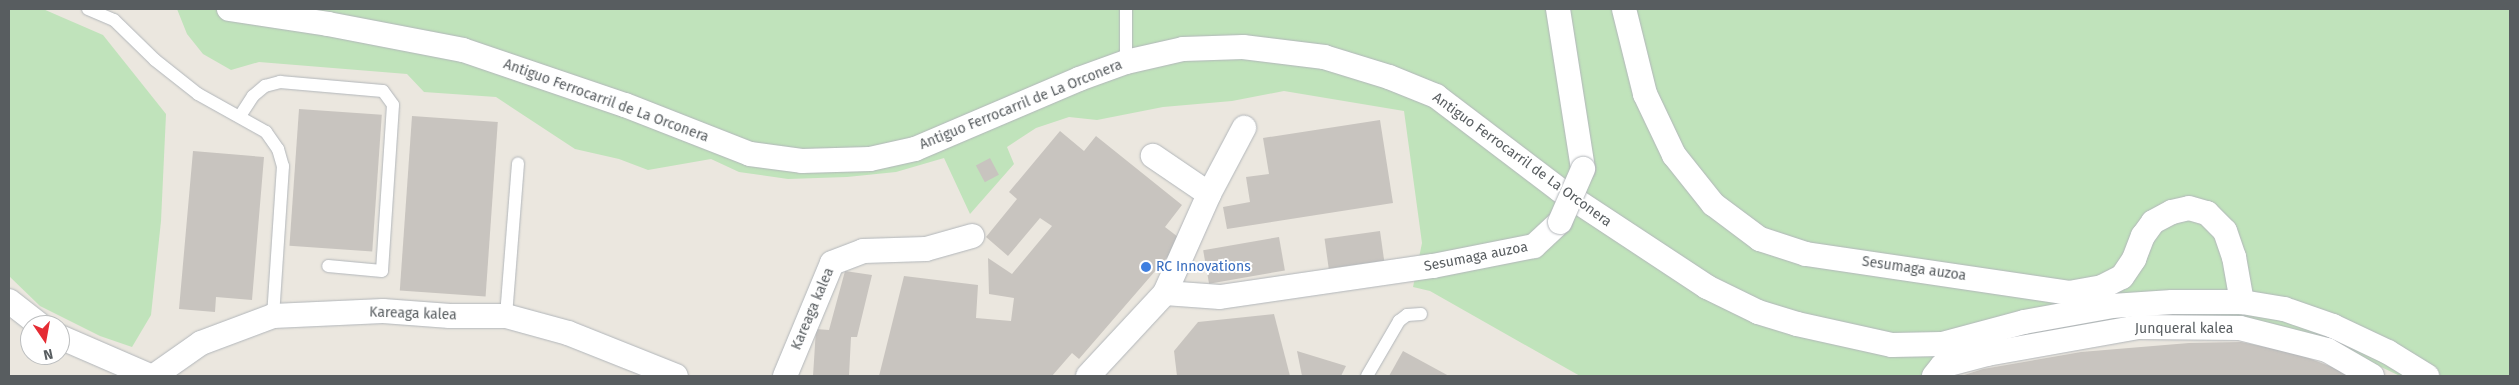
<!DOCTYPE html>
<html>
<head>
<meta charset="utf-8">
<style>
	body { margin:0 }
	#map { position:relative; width:2519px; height:385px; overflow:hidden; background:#ebe7df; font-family:"Fira Sans",sans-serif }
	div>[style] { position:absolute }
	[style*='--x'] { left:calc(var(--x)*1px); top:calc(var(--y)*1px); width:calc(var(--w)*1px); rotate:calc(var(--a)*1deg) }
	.green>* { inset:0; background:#c0e3bb }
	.building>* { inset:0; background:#c8c4bf; transform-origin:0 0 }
	.roads { filter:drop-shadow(0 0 1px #b2b6ba) drop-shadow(0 0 1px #b2b6ba) }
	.lane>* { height:12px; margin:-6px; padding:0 6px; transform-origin:6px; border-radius:6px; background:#fff }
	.street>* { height:24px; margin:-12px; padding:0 12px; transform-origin:12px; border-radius:12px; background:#fff }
	.bridges { filter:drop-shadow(0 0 1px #b2b6ba) drop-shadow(0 0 1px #b2b6ba) }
	.street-bridge>* { height:24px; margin:-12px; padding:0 12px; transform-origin:12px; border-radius:12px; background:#fff }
	.dots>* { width:14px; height:14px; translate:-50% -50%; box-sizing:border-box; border:2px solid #fff; border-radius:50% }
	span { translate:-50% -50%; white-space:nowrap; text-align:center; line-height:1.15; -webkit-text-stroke:4px #fff; paint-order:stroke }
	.street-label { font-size:14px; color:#585d60 }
	.shop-label { font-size:14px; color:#366cbe }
	.left { translate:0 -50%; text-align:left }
	.frame { position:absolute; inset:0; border:10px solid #585d60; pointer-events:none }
	.north { position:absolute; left:20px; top:315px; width:50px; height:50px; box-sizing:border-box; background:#fff; border:1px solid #bcbebf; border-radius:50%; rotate:168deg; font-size:14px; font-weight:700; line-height:20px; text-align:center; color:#585d60 }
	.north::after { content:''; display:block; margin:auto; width:18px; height:22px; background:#e52c34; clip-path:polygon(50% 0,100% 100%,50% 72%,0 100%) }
</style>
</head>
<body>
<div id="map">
	<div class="green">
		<div style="clip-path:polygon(9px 9px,43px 9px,103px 35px,166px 114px,161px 221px,151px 315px,132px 347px,100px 336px,40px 306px,9px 276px)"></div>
		<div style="clip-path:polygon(177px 9px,2510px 9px,2510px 376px,2400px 376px,2335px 345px,2249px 318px,1940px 355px,1921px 376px,1580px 376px,1430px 291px,1413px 287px,1422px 243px,1404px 111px,1284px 91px,1232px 101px,1163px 107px,1097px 120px,1069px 117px,1036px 128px,1007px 147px,1014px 164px,970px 214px,944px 158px,896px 172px,847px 177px,788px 179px,739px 172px,711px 159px,648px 170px,619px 159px,575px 149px,496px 97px,424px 92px,407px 74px,259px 62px,231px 70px,203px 54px,187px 34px)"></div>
	</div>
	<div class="building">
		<div style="left:299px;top:109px;width:83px;height:137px;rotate:4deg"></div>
		<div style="left:412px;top:116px;width:86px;height:175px;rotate:4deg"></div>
		<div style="clip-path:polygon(1380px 120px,1393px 203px,1227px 229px,1223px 207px,1250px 202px,1246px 177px,1269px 174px,1263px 138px)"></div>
		<div style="clip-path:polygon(1060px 131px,1084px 151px,1096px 136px,1182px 205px,1165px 227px,1182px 240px,1079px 359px,1072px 353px,1052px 376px,879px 376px,904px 276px,978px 285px,976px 318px,1011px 321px,1014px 298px,989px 294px,988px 258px,1012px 274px,1052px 226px,1040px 218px,1008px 256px,986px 237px,1017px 199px,1009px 192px)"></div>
		<div style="clip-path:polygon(193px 151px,264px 157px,252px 300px,216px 297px,215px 312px,179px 309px)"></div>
		<div style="left:990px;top:158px;width:19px;height:16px;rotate:62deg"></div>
		<div style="left:1380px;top:231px;width:30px;height:56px;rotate:82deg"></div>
		<div style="left:1279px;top:237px;width:34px;height:77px;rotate:80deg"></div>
		<div style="clip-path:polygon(845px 271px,872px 275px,857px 337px,851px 337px,849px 376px,813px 376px,816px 329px,829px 330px)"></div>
		<div style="clip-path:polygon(1274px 314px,1290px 376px,1177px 376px,1174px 351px,1198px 322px)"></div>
		<div style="clip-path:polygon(2241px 342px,2295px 353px,2335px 368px,2347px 376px,1961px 376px,1983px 369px,2081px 352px,2189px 343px)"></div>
		<div style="clip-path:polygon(1297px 351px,1346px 366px,1341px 376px,1302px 376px)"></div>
		<div style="clip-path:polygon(1403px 351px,1449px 376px,1389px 376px)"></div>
	</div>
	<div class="roads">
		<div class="lane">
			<div style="--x:88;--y:9;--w:28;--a:23"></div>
			<div style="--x:114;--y:20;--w:57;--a:44.3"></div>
			<div style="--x:155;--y:60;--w:55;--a:38.3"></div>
			<div style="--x:198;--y:94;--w:78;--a:29.2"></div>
			<div style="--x:266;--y:132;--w:21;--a:55"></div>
			<div style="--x:278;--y:149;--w:18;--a:74"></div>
			<div style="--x:283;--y:166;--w:150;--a:93.8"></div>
			<div style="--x:1126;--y:62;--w:53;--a:-90"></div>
			<div style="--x:240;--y:116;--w:24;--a:-57"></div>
			<div style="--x:253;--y:96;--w:16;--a:-40"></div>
			<div style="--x:265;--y:86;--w:16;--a:-15"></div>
			<div style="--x:280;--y:82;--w:103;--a:5"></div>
			<div style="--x:383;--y:91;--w:17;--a:54"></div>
			<div style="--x:393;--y:105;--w:166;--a:93.8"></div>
			<div style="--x:382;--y:271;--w:54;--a:-174.7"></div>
			<div style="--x:506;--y:316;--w:153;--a:-85.5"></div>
			<div style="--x:1367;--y:376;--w:64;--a:-59.8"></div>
			<div style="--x:1399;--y:321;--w:10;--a:-37"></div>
			<div style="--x:1407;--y:315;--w:14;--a:-4"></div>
		</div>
		<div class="street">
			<div style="--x:229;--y:9;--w:100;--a:8.6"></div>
			<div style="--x:328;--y:24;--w:137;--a:10.9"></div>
			<div style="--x:463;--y:50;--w:171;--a:18.8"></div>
			<div style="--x:625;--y:105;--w:134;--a:21.4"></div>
			<div style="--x:750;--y:154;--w:52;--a:7.7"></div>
			<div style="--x:802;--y:161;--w:68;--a:-1.7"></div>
			<div style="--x:870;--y:159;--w:46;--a:-12.5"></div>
			<div style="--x:915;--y:149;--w:178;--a:-23.1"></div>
			<div style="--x:1079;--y:79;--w:50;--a:-19.9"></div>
			<div style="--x:1126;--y:62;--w:58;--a:-12.8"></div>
			<div style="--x:1183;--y:49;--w:60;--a:-1.9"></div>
			<div style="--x:1243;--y:47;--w:82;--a:7"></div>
			<div style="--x:1324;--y:57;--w:68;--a:17.1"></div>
			<div style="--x:1389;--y:77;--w:51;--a:22"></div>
			<div style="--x:1436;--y:96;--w:156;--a:37.2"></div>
			<div style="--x:1560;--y:190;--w:176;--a:33.4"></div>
			<div style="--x:1707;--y:287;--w:57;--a:26.1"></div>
			<div style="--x:1758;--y:312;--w:41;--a:17.1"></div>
			<div style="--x:1797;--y:324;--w:97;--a:12.5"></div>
			<div style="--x:1892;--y:345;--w:50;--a:-1.1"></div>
			<div style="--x:1942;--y:344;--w:85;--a:-15"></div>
			<div style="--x:2024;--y:322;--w:89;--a:-10.3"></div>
			<div style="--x:2112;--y:306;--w:60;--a:-3.8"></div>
			<div style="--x:2172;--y:302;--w:70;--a:0"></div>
			<div style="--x:2242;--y:302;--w:43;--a:9.5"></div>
			<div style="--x:2284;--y:309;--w:52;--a:19.1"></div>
			<div style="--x:2333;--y:326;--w:61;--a:25.3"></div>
			<div style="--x:2388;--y:352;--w:46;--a:31.6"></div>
			<div style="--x:1558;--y:9;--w:162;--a:81.1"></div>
			<div style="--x:1624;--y:9;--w:88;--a:76.1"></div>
			<div style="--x:1645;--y:94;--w:68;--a:64.6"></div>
			<div style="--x:1674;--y:155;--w:63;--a:51.5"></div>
			<div style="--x:1713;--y:204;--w:59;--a:36.7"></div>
			<div style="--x:1760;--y:239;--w:48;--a:18.1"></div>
			<div style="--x:1806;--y:254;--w:266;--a:8.4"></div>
			<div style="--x:2069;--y:293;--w:34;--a:-10"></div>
			<div style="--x:2102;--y:287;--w:22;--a:-27"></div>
			<div style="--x:2122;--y:277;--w:22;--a:-56"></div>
			<div style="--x:2134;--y:259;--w:25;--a:-69"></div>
			<div style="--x:2143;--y:236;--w:17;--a:-54"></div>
			<div style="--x:2153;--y:222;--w:21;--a:-28"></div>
			<div style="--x:2172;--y:212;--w:17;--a:-13"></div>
			<div style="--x:2189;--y:208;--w:19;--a:16"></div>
			<div style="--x:2207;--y:213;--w:25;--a:45"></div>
			<div style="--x:2225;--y:231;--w:28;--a:71"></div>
			<div style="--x:2234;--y:257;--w:46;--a:79.9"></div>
			<div style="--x:1209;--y:194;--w:75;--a:-62.1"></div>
			<div style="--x:1165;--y:293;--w:55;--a:4.2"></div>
			<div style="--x:1220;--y:297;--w:215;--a:-8.3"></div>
			<div style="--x:1433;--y:266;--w:103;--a:-11.2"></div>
			<div style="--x:1534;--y:246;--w:35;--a:-43"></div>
			<div style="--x:9;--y:301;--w:39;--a:38"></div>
			<div style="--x:60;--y:337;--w:98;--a:23.4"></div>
			<div style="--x:154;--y:376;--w:57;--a:-35.1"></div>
			<div style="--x:201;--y:343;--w:77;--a:-20.6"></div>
			<div style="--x:273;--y:316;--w:110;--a:-2.6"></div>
			<div style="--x:383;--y:311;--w:67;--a:4.3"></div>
			<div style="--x:450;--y:316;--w:56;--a:0"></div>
			<div style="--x:506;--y:316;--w:64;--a:15.3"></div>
			<div style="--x:568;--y:333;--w:116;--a:21.7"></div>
			<div style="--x:785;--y:376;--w:122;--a:-67.4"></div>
			<div style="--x:832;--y:263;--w:33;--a:-21"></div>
			<div style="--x:863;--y:251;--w:63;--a:-1.8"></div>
			<div style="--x:926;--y:249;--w:48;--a:-15.8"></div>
			<div style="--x:1088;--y:376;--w:113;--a:-47.1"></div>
			<div style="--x:1165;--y:293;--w:108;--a:-66"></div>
			<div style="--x:1209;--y:194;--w:68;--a:-145.8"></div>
			<div style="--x:1934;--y:376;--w:13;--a:-51"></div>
			<div style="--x:1942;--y:366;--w:47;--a:-14.9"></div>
			<div style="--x:1987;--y:354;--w:154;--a:-10.1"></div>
			<div style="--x:2139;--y:327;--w:101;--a:0.6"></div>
			<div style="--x:2240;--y:328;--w:90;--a:14.2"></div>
			<div style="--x:2327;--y:350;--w:52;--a:30"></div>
		</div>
	</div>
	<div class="bridges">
		<div class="street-bridge">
			<div style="--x:1560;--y:222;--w:58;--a:-66.5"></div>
		</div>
	</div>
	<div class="dots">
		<div style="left:1146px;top:267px;background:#3f7fe0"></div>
	</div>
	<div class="street-label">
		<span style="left:606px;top:101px;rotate:20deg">Antiguo Ferrocarril de La Orconera</span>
		<span style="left:1021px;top:105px;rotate:-22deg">Antiguo Ferrocarril de La Orconera</span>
		<span style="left:1522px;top:160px;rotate:36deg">Antiguo Ferrocarril de La Orconera</span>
		<span style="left:1476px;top:257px;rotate:-11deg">Sesumaga auzoa</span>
		<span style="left:1914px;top:269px;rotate:8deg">Sesumaga auzoa</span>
		<span style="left:813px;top:309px;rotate:-67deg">Kareaga kalea</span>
		<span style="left:413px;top:314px;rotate:2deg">Kareaga kalea</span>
		<span style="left:2184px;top:329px">Junqueral kalea</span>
	</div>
	<div class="shop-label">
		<span class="left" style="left:1156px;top:267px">RC Innovations</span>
	</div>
	<div class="frame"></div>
	<div class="north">N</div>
</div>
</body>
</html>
